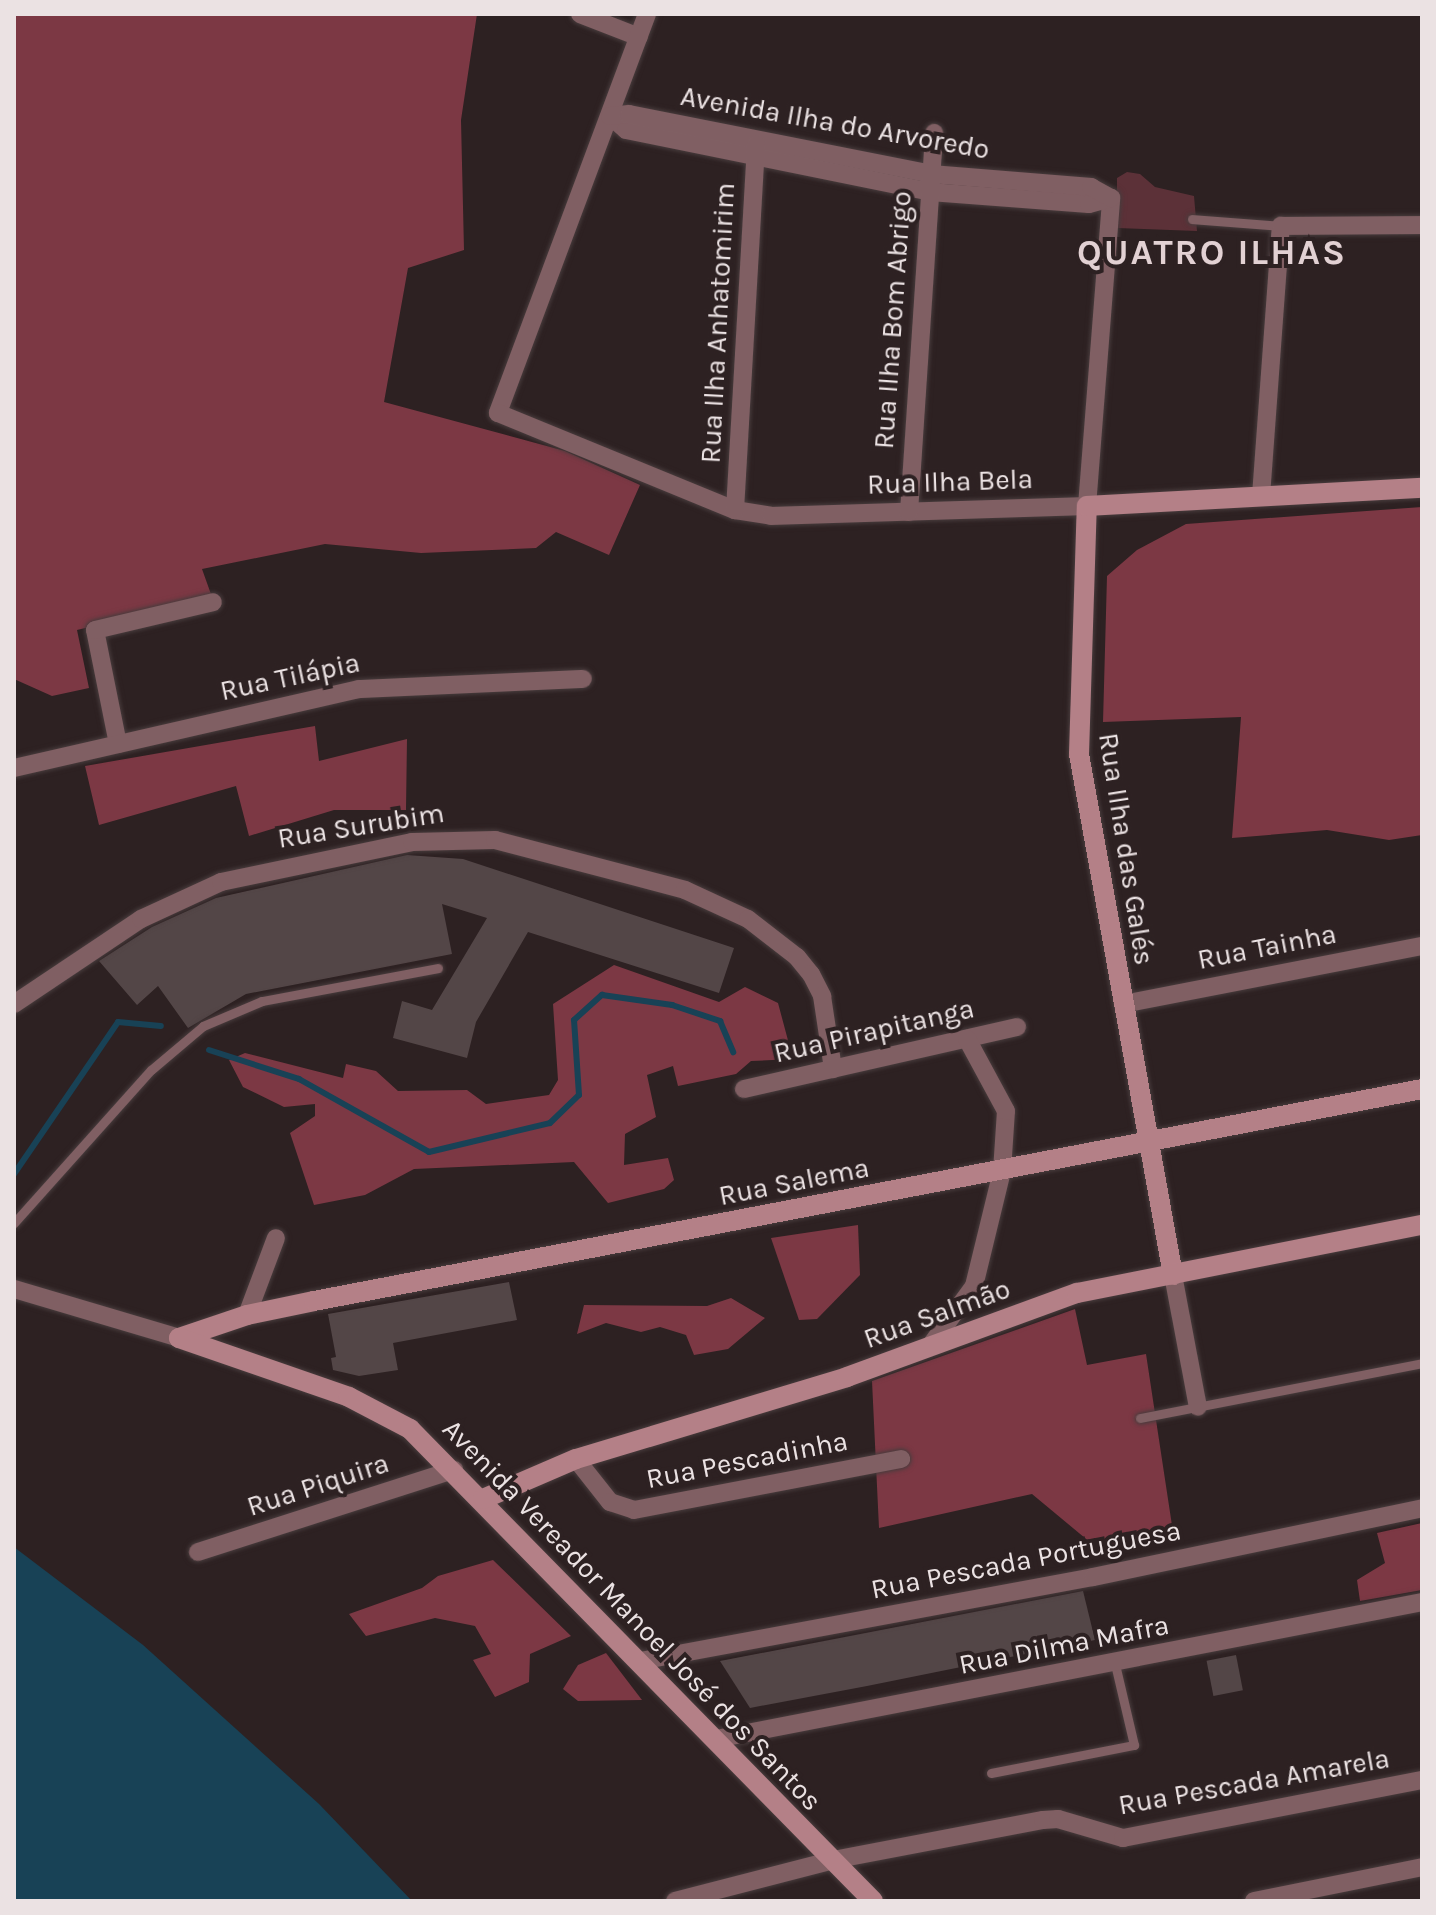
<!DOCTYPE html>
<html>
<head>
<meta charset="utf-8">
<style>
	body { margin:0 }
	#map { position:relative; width:1436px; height:1915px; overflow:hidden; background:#2d2122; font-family:Karla,sans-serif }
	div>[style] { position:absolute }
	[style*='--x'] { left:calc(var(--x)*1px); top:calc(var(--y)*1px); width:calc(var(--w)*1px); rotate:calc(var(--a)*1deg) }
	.green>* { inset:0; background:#5c3138 }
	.forest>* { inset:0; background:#7c3844 }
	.water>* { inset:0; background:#184256 }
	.stream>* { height:6px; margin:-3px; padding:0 3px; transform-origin:3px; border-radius:3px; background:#184256 }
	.building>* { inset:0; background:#534647; transform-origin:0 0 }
	.roads { filter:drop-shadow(0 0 2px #483c3d) drop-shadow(0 0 2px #483c3d) }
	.lane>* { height:9px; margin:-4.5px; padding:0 4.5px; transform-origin:4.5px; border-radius:4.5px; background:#805f63 }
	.street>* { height:18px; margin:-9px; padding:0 9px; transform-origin:9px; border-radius:9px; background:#805f63 }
	.secondary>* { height:20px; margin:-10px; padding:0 10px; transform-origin:10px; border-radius:10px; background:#b48087 }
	span { translate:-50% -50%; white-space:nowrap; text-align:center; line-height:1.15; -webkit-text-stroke:8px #2d2122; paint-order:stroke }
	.street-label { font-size:28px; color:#ebe2e3 }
	.district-label { font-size:36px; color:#e2d1d3; font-weight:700; letter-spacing:2px }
	.frame { position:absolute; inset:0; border:16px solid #ebe2e3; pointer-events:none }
</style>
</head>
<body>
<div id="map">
	<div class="green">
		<div style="clip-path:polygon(1127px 172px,1140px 174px,1155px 187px,1194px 196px,1197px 231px,1117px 228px,1117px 178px)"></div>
	</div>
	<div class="forest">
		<div style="clip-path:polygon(14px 14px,477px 14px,461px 120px,464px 250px,408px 268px,384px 402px,565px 451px,640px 485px,609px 555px,556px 532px,536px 548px,421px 553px,325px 544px,202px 569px,212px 597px,77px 630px,89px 688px,52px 696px,14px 679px)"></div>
		<div style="clip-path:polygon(1422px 507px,1422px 835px,1389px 840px,1327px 830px,1232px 838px,1241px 717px,1103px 722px,1107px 576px,1137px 550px,1186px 524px)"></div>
		<div style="clip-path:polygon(315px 726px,319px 761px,407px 739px,406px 810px,334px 810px,249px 836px,236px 786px,99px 825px,85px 766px)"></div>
		<div style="clip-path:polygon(614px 965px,719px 1002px,745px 987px,778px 1003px,793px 1059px,751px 1061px,736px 1074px,678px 1086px,673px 1066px,647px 1075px,656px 1117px,625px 1134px,624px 1165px,668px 1158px,674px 1180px,664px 1189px,608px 1203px,574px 1162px,414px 1169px,365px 1195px,314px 1205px,290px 1133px,315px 1116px,315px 1104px,284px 1107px,243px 1087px,229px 1060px,245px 1053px,343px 1078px,346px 1064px,376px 1071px,398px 1091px,467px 1090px,486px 1104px,549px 1095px,558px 1080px,553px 1004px)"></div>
		<div style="clip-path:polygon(858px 1225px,860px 1275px,817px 1319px,799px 1320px,771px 1238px)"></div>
		<div style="clip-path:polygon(731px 1298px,765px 1318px,728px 1349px,694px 1355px,686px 1335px,660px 1327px,641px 1332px,606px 1323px,577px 1334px,584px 1305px,707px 1306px)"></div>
		<div style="clip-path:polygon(1075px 1309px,1087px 1365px,1146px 1354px,1173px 1532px,1103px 1553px,1032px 1494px,879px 1528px,872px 1381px)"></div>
		<div style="clip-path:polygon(1422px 1523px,1422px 1590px,1360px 1601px,1357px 1580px,1385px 1563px,1377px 1533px)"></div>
		<div style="clip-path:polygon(493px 1560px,571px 1636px,530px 1654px,529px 1682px,495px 1697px,473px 1660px,491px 1654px,475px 1626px,435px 1618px,366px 1636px,349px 1614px,422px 1588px,438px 1576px)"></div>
		<div style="clip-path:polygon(606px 1653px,642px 1700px,578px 1701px,563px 1689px,578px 1665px)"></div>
	</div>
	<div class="water">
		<div style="clip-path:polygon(14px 1547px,143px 1645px,319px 1804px,412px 1901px,14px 1901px)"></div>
	</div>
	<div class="stream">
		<div style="--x:209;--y:1050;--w:95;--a:17.9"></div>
		<div style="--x:299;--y:1079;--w:149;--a:29.3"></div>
		<div style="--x:429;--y:1152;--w:124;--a:-13.5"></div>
		<div style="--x:550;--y:1123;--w:40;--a:-44"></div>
		<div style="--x:579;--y:1095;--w:75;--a:-93.8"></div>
		<div style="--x:574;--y:1020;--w:38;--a:-42"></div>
		<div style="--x:602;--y:995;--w:71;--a:8.1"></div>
		<div style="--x:672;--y:1005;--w:51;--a:18.4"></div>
		<div style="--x:720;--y:1021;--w:34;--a:67"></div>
		<div style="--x:14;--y:1174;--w:184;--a:-55.6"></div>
		<div style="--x:118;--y:1022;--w:43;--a:5.3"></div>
	</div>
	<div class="building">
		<div style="clip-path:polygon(407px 855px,463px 859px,734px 948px,719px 993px,528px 932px,476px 1022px,467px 1058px,393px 1038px,402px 1001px,432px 1010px,487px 918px,442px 904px,452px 954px,246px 994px,188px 1028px,158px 986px,137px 1005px,99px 961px,152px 927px,216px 898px)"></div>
		<div style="clip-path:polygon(509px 1282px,517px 1320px,393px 1343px,398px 1370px,359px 1376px,333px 1370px,331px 1358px,336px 1357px,328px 1314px)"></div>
		<div style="clip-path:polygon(1083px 1591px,1095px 1640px,867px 1686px,750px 1708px,720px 1661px)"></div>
		<div style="left:1236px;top:1655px;width:36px;height:30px;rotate:79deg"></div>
	</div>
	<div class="roads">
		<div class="lane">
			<div style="--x:1192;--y:219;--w:89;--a:4.5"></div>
			<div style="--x:14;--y:1223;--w:205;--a:-48.2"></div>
			<div style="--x:151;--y:1070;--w:68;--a:-40.2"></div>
			<div style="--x:203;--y:1026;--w:64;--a:-23"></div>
			<div style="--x:262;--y:1001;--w:179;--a:-10.6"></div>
			<div style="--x:1140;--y:1418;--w:287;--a:-11"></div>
			<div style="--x:991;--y:1773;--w:146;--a:-11.1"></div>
			<div style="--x:1134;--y:1745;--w:83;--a:-103.2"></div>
		</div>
		<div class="street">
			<div style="--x:580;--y:14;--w:63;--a:21.3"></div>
			<div style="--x:647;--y:14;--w:426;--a:110.5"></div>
			<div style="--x:498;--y:413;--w:256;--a:22.3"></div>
			<div style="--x:735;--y:510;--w:36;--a:9"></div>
			<div style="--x:771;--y:516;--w:316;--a:-1.8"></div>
			<div style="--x:1087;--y:506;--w:309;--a:-85.5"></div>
			<div style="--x:610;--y:116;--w:21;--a:41"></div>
			<div style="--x:626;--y:130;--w:310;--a:11.5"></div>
			<div style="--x:930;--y:192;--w:159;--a:4.3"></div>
			<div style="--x:1089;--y:204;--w:23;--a:-15"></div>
			<div style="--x:610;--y:116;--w:19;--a:-6"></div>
			<div style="--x:629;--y:114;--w:308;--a:11.2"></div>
			<div style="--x:931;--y:174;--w:161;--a:4.6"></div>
			<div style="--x:1091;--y:187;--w:23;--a:29"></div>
			<div style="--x:1261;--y:496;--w:271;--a:-85.8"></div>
			<div style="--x:1281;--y:226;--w:141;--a:-0.4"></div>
			<div style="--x:735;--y:510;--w:366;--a:-86.7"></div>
			<div style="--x:909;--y:512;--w:380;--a:-86.2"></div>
			<div style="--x:118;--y:744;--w:116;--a:-101.4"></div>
			<div style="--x:95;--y:630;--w:121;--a:-13.3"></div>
			<div style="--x:14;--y:768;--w:354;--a:-12.9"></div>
			<div style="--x:359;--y:689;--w:224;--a:-2.6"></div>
			<div style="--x:14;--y:1004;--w:153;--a:-33.8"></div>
			<div style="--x:141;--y:919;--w:88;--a:-24.8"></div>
			<div style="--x:221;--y:882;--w:195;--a:-11.8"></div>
			<div style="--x:412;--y:842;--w:83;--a:-1.4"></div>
			<div style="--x:495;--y:840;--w:196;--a:14.7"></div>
			<div style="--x:685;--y:890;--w:69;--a:24.7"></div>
			<div style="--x:748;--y:919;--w:62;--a:37.8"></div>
			<div style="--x:797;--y:957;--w:22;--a:51"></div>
			<div style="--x:811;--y:974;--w:25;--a:63"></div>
			<div style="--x:822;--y:996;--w:74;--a:81.4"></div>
			<div style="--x:1123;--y:1004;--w:305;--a:-11"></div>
			<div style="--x:744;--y:1089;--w:280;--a:-12.8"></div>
			<div style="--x:1173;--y:1275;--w:134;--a:79.3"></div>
			<div style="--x:14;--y:1289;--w:172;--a:16.5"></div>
			<div style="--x:247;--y:1315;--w:82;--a:-69.4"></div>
			<div style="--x:930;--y:1346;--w:74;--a:-53.7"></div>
			<div style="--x:974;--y:1286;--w:118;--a:-76.3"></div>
			<div style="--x:1002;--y:1171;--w:60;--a:-86.2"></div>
			<div style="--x:1006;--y:1111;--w:82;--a:-118.4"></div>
			<div style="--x:576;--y:1459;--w:55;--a:51.7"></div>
			<div style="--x:610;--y:1502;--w:25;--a:18"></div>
			<div style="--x:634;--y:1510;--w:272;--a:-10.8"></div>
			<div style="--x:198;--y:1552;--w:269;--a:-17.8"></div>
			<div style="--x:640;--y:1661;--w:461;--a:-10.5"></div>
			<div style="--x:1093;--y:1577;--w:336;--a:-11.8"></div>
			<div style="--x:716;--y:1739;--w:719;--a:-10.98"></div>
			<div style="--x:675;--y:1901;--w:163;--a:-14.5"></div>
			<div style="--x:833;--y:1860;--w:214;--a:-10.8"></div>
			<div style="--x:1043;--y:1820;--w:15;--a:-4"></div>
			<div style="--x:1058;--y:1819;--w:68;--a:16.3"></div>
			<div style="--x:1123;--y:1838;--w:305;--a:-11"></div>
			<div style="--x:1254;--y:1901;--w:171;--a:-11.4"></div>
		</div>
		<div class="secondary">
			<div style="--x:1173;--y:1275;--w:529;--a:-100.23"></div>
			<div style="--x:1079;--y:754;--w:248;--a:-88.2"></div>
			<div style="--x:1087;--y:506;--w:335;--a:-3.1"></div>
			<div style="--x:179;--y:1338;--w:72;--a:-18.7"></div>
			<div style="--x:247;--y:1315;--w:68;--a:-11.8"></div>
			<div style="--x:314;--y:1301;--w:1128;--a:-10.83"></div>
			<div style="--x:179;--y:1338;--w:180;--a:19.1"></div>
			<div style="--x:349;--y:1397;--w:69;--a:27.7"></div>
			<div style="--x:410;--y:1429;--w:661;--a:45.55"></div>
			<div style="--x:483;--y:1499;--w:101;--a:-23.3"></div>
			<div style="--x:576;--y:1459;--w:283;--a:-16.8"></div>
			<div style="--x:847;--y:1377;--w:245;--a:-20.1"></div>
			<div style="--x:1077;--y:1293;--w:352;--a:-11.2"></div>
		</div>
	</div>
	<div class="street-label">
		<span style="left:835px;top:123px;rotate:10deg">Avenida Ilha do Arvoredo</span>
		<span style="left:893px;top:320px;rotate:-86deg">Rua Ilha Bom Abrigo</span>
		<span style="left:718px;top:323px;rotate:-87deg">Rua Ilha Anhatomirim</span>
		<span style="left:950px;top:482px;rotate:-2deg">Rua Ilha Bela</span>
		<span style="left:290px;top:677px;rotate:-12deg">Rua Tilápia</span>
		<span style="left:361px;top:826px;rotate:-9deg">Rua Surubim</span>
		<span style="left:1126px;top:849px;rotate:81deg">Rua Ilha das Galés</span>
		<span style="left:1267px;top:947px;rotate:-11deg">Rua Tainha</span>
		<span style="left:874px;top:1031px;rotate:-13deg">Rua Pirapitanga</span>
		<span style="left:794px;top:1182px;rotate:-11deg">Rua Salema</span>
		<span style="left:937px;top:1314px;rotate:-20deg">Rua Salmão</span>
		<span style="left:747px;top:1460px;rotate:-11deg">Rua Pescadinha</span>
		<span style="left:318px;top:1485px;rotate:-18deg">Rua Piquira</span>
		<span style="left:1026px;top:1560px;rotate:-11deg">Rua Pescada Portuguesa</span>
		<span style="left:632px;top:1615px;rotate:46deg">Avenida Vereador Manoel José dos Santos</span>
		<span style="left:1064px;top:1645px;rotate:-11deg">Rua Dilma Mafra</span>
		<span style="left:1254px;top:1782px;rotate:-10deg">Rua Pescada Amarela</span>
	</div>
	<div class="district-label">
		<span style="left:1212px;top:253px">QUATRO ILHAS</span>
	</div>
	<div class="frame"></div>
</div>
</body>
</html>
